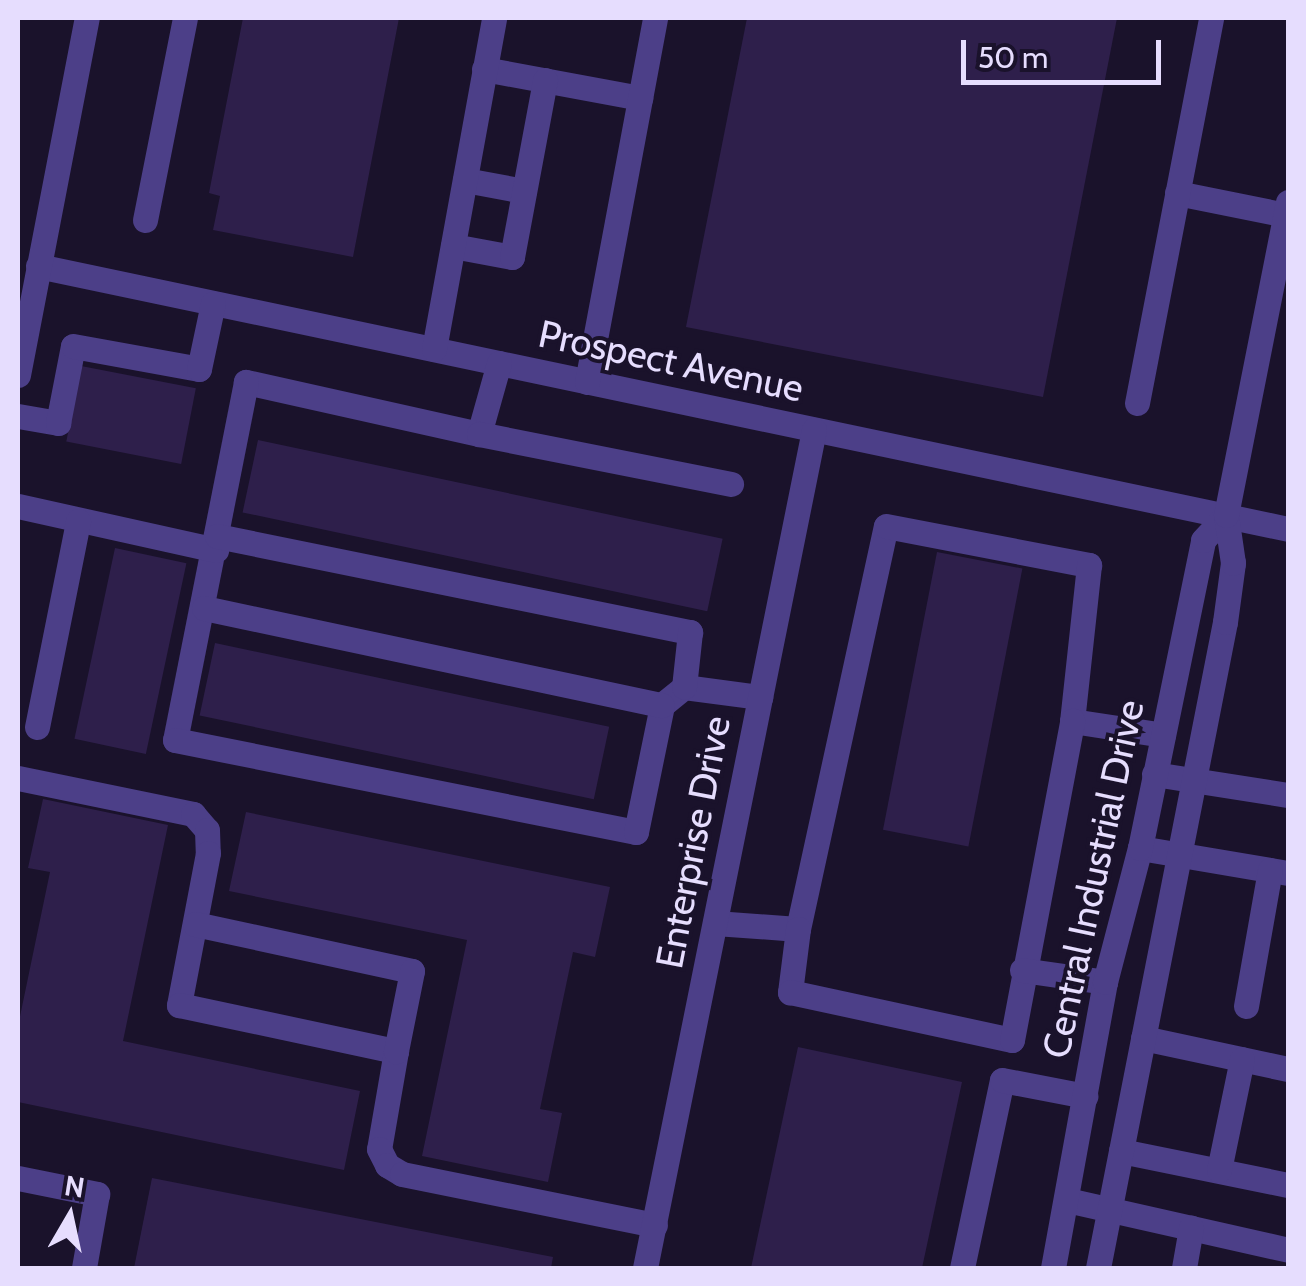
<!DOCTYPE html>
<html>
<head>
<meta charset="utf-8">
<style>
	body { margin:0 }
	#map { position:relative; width:1306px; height:1286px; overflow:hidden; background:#1a122b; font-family:Cabin,sans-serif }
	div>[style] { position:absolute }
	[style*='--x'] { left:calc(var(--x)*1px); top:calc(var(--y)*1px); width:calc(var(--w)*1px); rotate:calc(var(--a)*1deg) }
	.building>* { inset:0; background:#2e1f4b; transform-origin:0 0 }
	.minor>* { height:25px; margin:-12.5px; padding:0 12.5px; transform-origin:12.5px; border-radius:12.5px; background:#4c3f88 }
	span { translate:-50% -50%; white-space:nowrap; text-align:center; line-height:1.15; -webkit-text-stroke:8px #1a122b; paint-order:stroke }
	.street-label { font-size:38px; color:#e6ddfe }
	.frame { position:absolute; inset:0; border:20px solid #e6ddfe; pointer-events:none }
	.north { position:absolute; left:20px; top:1166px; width:100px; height:100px; -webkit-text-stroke:8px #1a122b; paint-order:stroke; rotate:9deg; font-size:28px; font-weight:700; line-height:40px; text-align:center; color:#e6ddfe }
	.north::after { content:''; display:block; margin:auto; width:35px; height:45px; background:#e6ddfe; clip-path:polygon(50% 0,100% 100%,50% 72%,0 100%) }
	.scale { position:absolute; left:961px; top:40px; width:200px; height:45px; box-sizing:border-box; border:5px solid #e6ddfe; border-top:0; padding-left:12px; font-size:30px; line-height:35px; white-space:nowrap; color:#e6ddfe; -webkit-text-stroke:8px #1a122b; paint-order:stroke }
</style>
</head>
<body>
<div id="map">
	<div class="building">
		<div style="clip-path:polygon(243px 18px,399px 18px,353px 257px,213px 230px,220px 196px,209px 193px)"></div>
		<div style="clip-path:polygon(747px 18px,1117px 18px,1043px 397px,686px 327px)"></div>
		<div style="left:81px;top:366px;width:117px;height:77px;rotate:11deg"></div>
		<div style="left:258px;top:440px;width:475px;height:74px;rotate:12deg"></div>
		<div style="left:115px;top:548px;width:73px;height:195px;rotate:12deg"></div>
		<div style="left:937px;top:552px;width:87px;height:283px;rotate:11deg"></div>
		<div style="left:215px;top:643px;width:403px;height:74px;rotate:12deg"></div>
		<div style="clip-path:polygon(43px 799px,168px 825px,123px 1041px,360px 1091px,344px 1170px,18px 1102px,18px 1026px,50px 872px,28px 868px)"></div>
		<div style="clip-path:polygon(246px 812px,610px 887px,595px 957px,573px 952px,540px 1109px,562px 1113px,548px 1182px,422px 1156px,467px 940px,229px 891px)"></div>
		<div style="clip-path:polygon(798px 1047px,962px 1082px,922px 1268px,751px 1268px)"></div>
		<div style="clip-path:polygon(152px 1178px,553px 1257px,551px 1268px,134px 1268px)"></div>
	</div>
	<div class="minor">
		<div style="--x:484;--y:69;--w:159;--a:10.5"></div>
		<div style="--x:465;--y:180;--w:60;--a:10.6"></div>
		<div style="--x:1177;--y:193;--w:111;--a:11.4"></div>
		<div style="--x:145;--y:220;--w:206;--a:-78.8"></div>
		<div style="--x:453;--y:246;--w:60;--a:10.6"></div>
		<div style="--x:512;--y:257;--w:180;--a:-79.4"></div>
		<div style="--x:38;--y:266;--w:1277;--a:11.88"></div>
		<div style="--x:434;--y:349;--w:336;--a:-79.7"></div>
		<div style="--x:499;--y:363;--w:74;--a:105.7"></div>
		<div style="--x:479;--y:434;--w:239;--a:-167.4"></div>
		<div style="--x:246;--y:382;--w:365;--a:101.2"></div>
		<div style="--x:175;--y:740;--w:470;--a:11.3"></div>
		<div style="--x:636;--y:832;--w:130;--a:-78.4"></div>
		<div style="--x:662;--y:705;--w:28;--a:-39"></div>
		<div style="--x:684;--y:687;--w:77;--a:7.5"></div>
		<div style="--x:18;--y:375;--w:364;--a:-79.1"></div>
		<div style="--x:587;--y:382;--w:370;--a:-79.4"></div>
		<div style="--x:1137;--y:403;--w:392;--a:-79.1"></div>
		<div style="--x:18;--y:416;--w:41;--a:9.9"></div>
		<div style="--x:58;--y:423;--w:78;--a:-79"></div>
		<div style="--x:73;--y:346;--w:128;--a:10.3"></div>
		<div style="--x:199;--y:369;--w:67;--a:-78"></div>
		<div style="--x:479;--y:434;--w:257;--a:11.2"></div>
		<div style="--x:18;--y:506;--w:203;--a:12.5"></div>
		<div style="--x:217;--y:536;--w:483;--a:11.5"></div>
		<div style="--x:690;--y:632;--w:55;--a:96.2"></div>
		<div style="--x:204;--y:608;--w:468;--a:12"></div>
		<div style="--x:37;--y:727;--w:210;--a:-78.7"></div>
		<div style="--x:1154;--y:774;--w:136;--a:8.9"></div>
		<div style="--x:18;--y:778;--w:179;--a:11.6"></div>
		<div style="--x:193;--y:814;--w:21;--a:49"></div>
		<div style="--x:207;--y:830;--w:23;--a:88"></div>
		<div style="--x:208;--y:853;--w:155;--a:100.8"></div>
		<div style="--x:179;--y:1005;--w:222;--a:12"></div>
		<div style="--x:396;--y:1051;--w:99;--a:99.8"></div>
		<div style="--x:379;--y:1149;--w:18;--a:63"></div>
		<div style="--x:387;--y:1165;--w:17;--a:31"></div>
		<div style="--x:402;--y:1174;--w:258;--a:11.4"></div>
		<div style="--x:1140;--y:848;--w:150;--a:9.6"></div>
		<div style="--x:715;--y:923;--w:83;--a:4.1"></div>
		<div style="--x:798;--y:929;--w:412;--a:-77.7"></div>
		<div style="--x:886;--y:526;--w:207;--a:10.9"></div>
		<div style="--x:1089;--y:565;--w:157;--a:96.2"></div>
		<div style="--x:1072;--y:721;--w:92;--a:8.7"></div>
		<div style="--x:195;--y:924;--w:222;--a:12.2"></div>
		<div style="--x:412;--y:971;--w:82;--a:101.3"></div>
		<div style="--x:798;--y:929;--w:64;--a:97.2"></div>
		<div style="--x:790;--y:992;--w:227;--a:12.2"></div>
		<div style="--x:1012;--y:1040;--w:325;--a:-79.3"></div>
		<div style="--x:1022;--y:970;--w:84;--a:8.2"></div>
		<div style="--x:1246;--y:1006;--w:138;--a:-80"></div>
		<div style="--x:1143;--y:1038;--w:148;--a:12.1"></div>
		<div style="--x:1121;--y:1151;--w:170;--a:11.5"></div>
		<div style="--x:1219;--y:1170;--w:113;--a:-78.3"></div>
		<div style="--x:18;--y:1178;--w:81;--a:11.4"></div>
		<div style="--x:97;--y:1194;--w:75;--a:100"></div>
		<div style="--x:1067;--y:1200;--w:227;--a:12.7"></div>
		<div style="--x:645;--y:1268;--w:855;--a:-78.6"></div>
		<div style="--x:962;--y:1268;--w:192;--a:-78"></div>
		<div style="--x:1002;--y:1080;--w:85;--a:10.9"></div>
		<div style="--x:1053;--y:1268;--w:291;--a:-79.7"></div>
		<div style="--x:1105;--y:982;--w:138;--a:-75.4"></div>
		<div style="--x:1140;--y:848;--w:314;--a:-78.4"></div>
		<div style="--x:1203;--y:540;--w:34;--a:-47"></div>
		<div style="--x:1098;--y:1268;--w:658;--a:-78.88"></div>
		<div style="--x:1225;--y:622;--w:60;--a:-82.3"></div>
		<div style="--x:1233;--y:563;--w:49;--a:-98.3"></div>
		<div style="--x:1226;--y:515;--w:319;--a:-78.8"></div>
		<div style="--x:1184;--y:1268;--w:41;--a:-80.1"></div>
	</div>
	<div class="street-label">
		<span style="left:671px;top:361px;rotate:12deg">Prospect Avenue</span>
		<span style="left:693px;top:842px;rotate:-79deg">Enterprise Drive</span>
		<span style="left:1093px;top:879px;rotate:-78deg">Central Industrial Drive</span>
	</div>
	<div class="frame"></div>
	<div class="north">N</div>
	<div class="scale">50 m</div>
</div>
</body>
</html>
